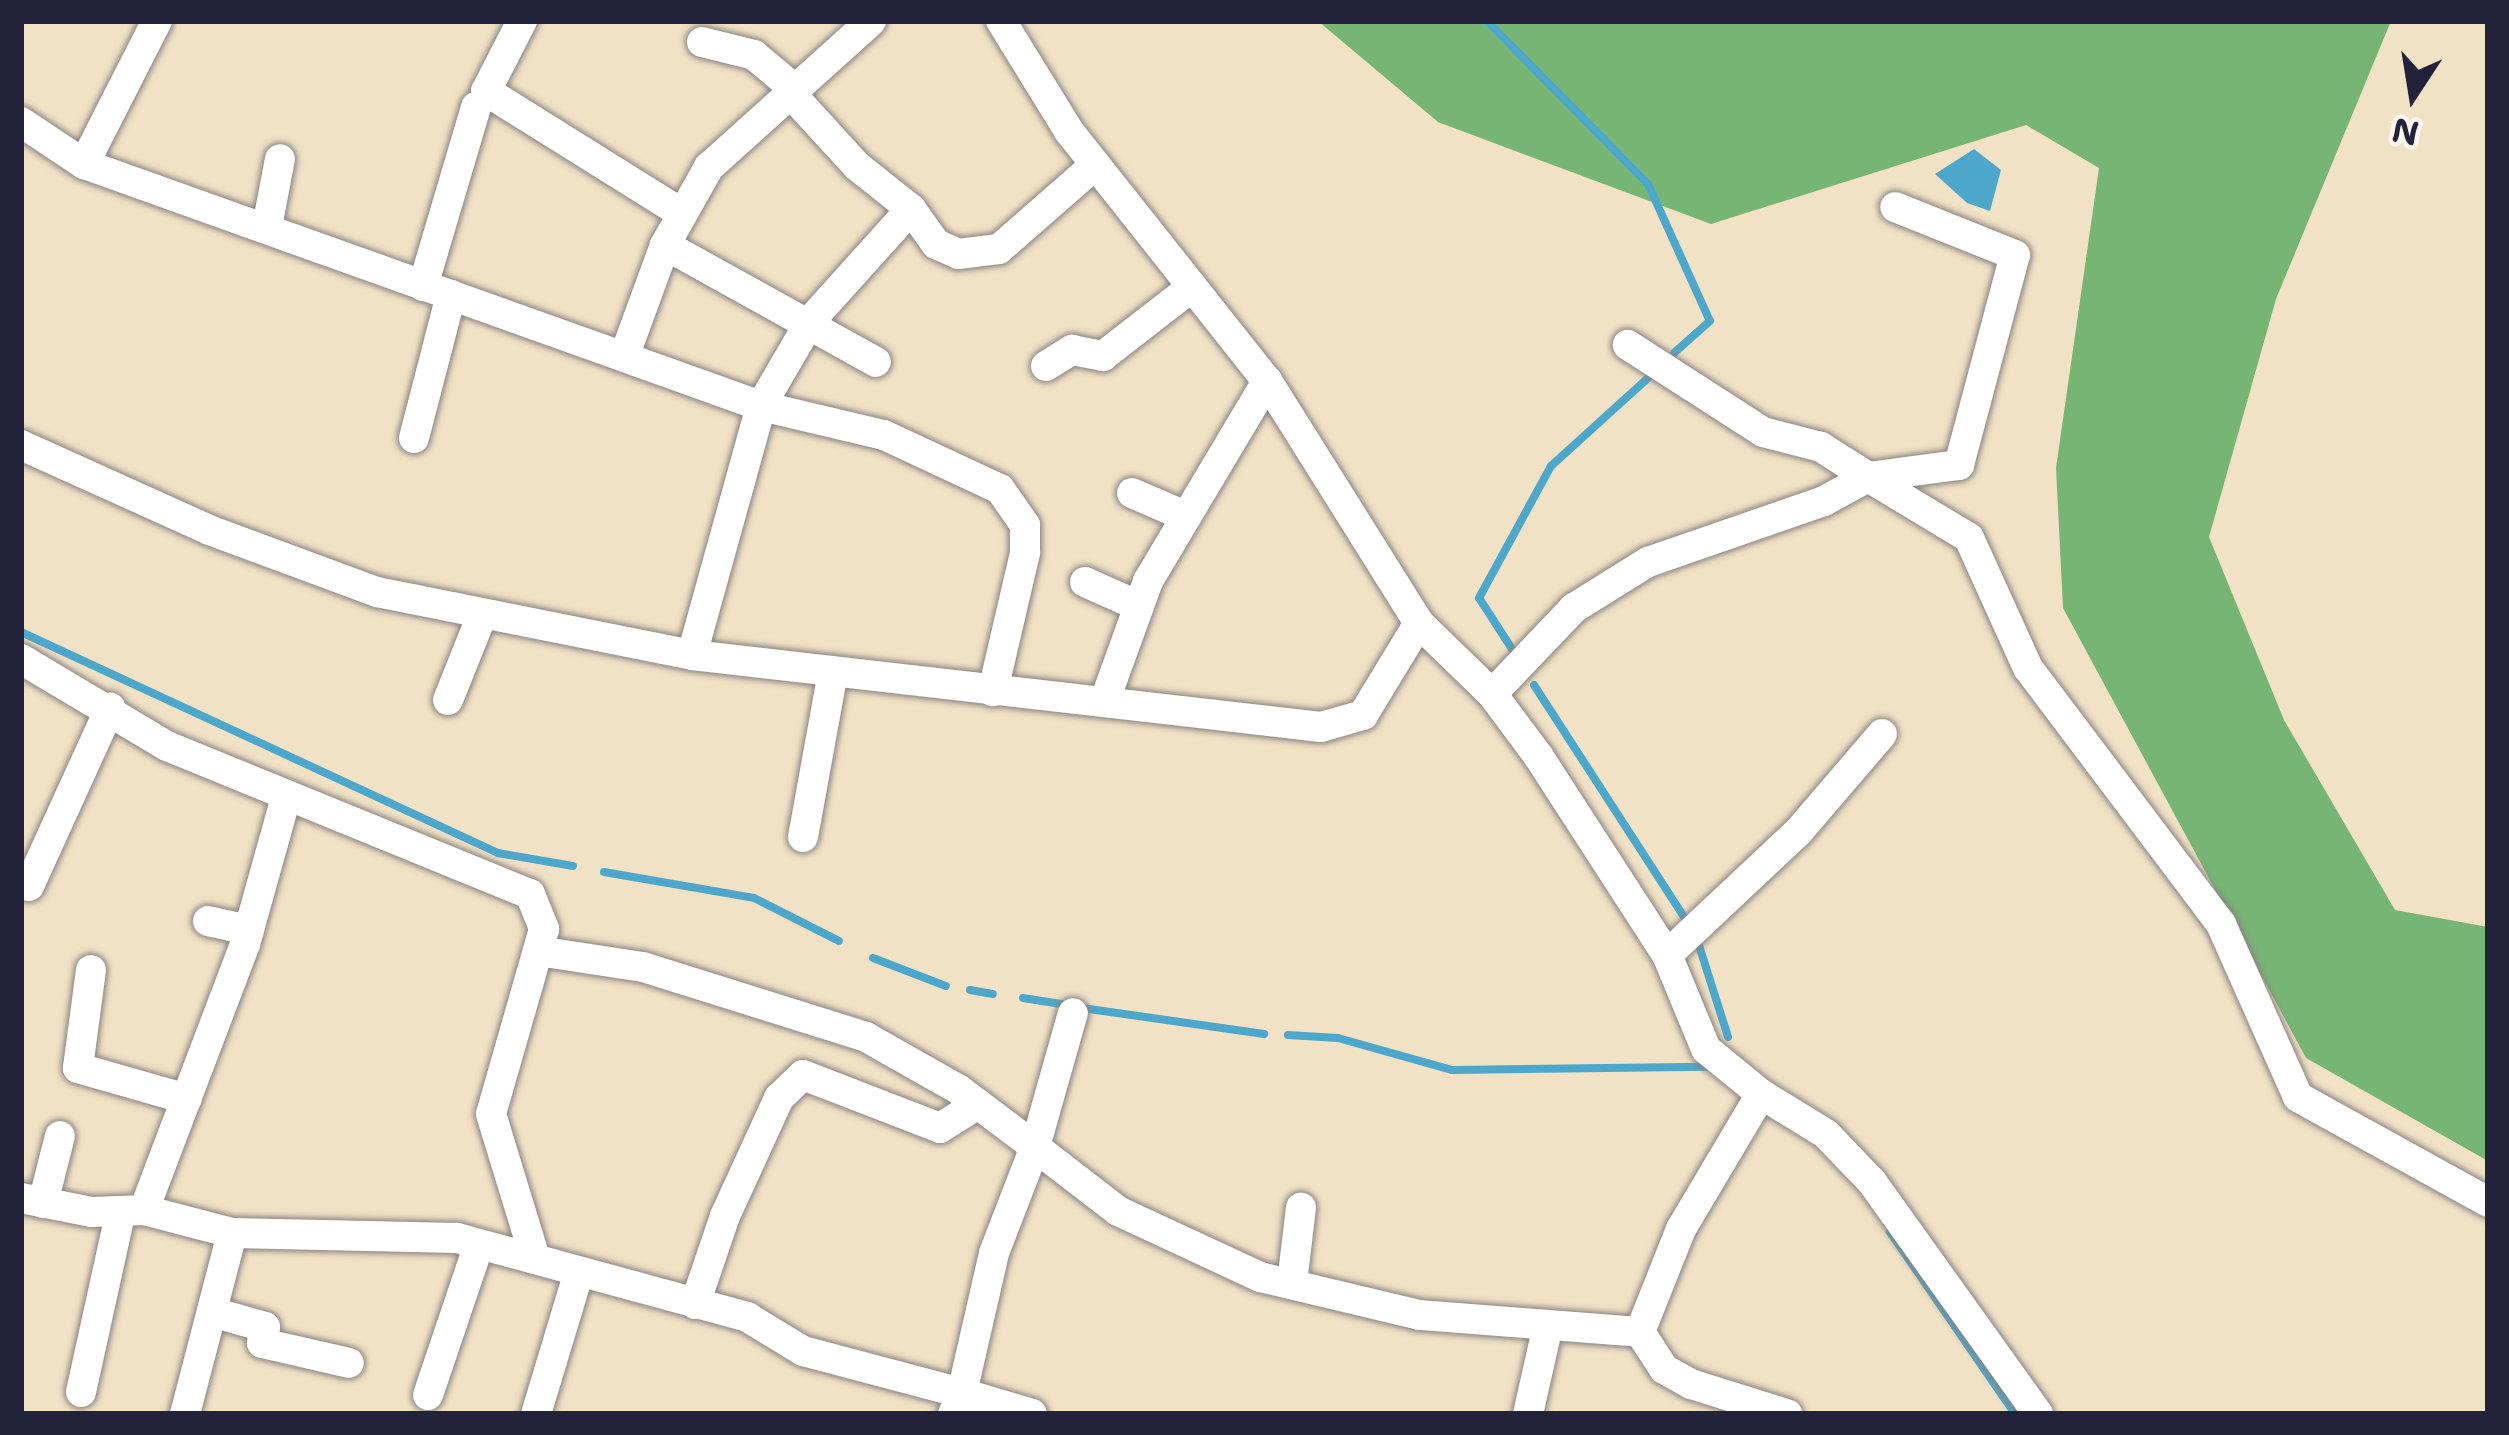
<!DOCTYPE html>
<html>
<head>
<meta charset="utf-8">
<style>
	body { margin:0 }
	#map { position:relative; width:2509px; height:1435px; overflow:hidden; background:#f1e2c5; font-family:"Shantell Sans",sans-serif }
	div>[style] { position:absolute }
	[style*='--x'] { left:calc(var(--x)*1px); top:calc(var(--y)*1px); width:calc(var(--w)*1px); rotate:calc(var(--a)*1deg) }
	.forest>* { inset:0; background:#77b575 }
	.water>* { inset:0; background:#4da7cb }
	.stream>* { height:8px; margin:-4px; padding:0 4px; transform-origin:4px; border-radius:4px; background:#4da7cb }
	.roads { filter:drop-shadow(0 0 3px #8a8280) drop-shadow(0 0 3px #8a8280) }
	.minor>* { height:30px; margin:-15px; padding:0 15px; transform-origin:15px; border-radius:15px; background:#fff }
	span { translate:-50% -50%; white-space:nowrap; text-align:center; line-height:1.15; -webkit-text-stroke:10px #fbf7ec; paint-order:stroke }
	.frame { position:absolute; inset:0; border:24px solid #22223b; pointer-events:none }
	.north { position:absolute; left:2353px; top:36px; width:120px; height:120px; -webkit-text-stroke:9px #fbf7ec; paint-order:stroke; rotate:192deg; font-size:33px; font-weight:700; line-height:48px; text-align:center; color:#22223b }
	.north::after { content:''; display:block; margin:auto; width:42px; height:54px; background:#22223b; clip-path:polygon(50% 0,100% 100%,50% 72%,0 100%) }
</style>
</head>
<body>
<div id="map">
	<div class="forest">
		<div style="clip-path:polygon(1318px 21px,2391px 21px,2276px 299px,2209px 537px,2284px 720px,2395px 910px,2488px 927px,2488px 1161px,2306px 1058px,2063px 608px,2056px 468px,2099px 168px,2026px 125px,1711px 224px,1438px 122px)"></div>
	</div>
	<div class="water">
		<div style="clip-path:polygon(1974px 149px,2001px 170px,1990px 211px,1967px 203px,1935px 174px)"></div>
	</div>
	<div class="stream">
		<div style="--x:1487;--y:21;--w:229;--a:45.4"></div>
		<div style="--x:1648;--y:184;--w:150;--a:65.7"></div>
		<div style="--x:1710;--y:321;--w:47;--a:138.5"></div>
		<div style="--x:21;--y:632;--w:526;--a:24.86"></div>
		<div style="--x:498;--y:853;--w:76;--a:9.8"></div>
		<div style="--x:1514;--y:652;--w:64;--a:-122.9"></div>
		<div style="--x:1479;--y:598;--w:150;--a:-61.4"></div>
		<div style="--x:1551;--y:466;--w:131;--a:-42.2"></div>
		<div style="--x:1534;--y:685;--w:283;--a:57.1"></div>
		<div style="--x:604;--y:872;--w:152;--a:9.8"></div>
		<div style="--x:754;--y:898;--w:95;--a:26.8"></div>
		<div style="--x:1696;--y:936;--w:106;--a:72.4"></div>
		<div style="--x:873;--y:958;--w:78;--a:21"></div>
		<div style="--x:970;--y:990;--w:23;--a:10"></div>
		<div style="--x:1023;--y:998;--w:45;--a:9"></div>
		<div style="--x:1082;--y:1008;--w:184;--a:8.1"></div>
		<div style="--x:1288;--y:1035;--w:50;--a:3.4"></div>
		<div style="--x:1338;--y:1038;--w:118;--a:15.7"></div>
		<div style="--x:1452;--y:1070;--w:256;--a:-0.7"></div>
		<div style="--x:1890;--y:1232;--w:221;--a:55.5"></div>
	</div>
	<div class="roads">
		<div class="minor">
			<div style="--x:522;--y:21;--w:79;--a:117.2"></div>
			<div style="--x:486;--y:91;--w:229;--a:32"></div>
			<div style="--x:702;--y:42;--w:54;--a:14"></div>
			<div style="--x:754;--y:55;--w:56;--a:39.9"></div>
			<div style="--x:792;--y:95;--w:96;--a:47.5"></div>
			<div style="--x:857;--y:166;--w:69;--a:38.5"></div>
			<div style="--x:911;--y:209;--w:43;--a:54.5"></div>
			<div style="--x:936;--y:244;--w:24;--a:24"></div>
			<div style="--x:958;--y:254;--w:41;--a:-7"></div>
			<div style="--x:999;--y:249;--w:128;--a:-41.2"></div>
			<div style="--x:21;--y:122;--w:76;--a:33.7"></div>
			<div style="--x:84;--y:164;--w:719;--a:19.67"></div>
			<div style="--x:761;--y:406;--w:258;--a:105.5"></div>
			<div style="--x:84;--y:164;--w:161;--a:-63"></div>
			<div style="--x:911;--y:209;--w:149;--a:132"></div>
			<div style="--x:811;--y:320;--w:99;--a:120.2"></div>
			<div style="--x:761;--y:406;--w:126;--a:13.3"></div>
			<div style="--x:884;--y:435;--w:128;--a:25"></div>
			<div style="--x:1000;--y:489;--w:44;--a:55.2"></div>
			<div style="--x:1025;--y:525;--w:28;--a:90"></div>
			<div style="--x:1025;--y:553;--w:142;--a:103.1"></div>
			<div style="--x:267;--y:227;--w:69;--a:-79.2"></div>
			<div style="--x:665;--y:245;--w:241;--a:29"></div>
			<div style="--x:423;--y:286;--w:187;--a:-73.5"></div>
			<div style="--x:624;--y:357;--w:119;--a:-69.9"></div>
			<div style="--x:665;--y:245;--w:90;--a:-60.6"></div>
			<div style="--x:709;--y:167;--w:218;--a:-42"></div>
			<div style="--x:1046;--y:366;--w:31;--a:-32"></div>
			<div style="--x:1072;--y:350;--w:32;--a:11"></div>
			<div style="--x:1103;--y:356;--w:113;--a:-37.8"></div>
			<div style="--x:414;--y:438;--w:148;--a:-75.5"></div>
			<div style="--x:21;--y:445;--w:206;--a:24.3"></div>
			<div style="--x:209;--y:530;--w:179;--a:20.3"></div>
			<div style="--x:377;--y:592;--w:321;--a:11.3"></div>
			<div style="--x:692;--y:655;--w:633;--a:6.53"></div>
			<div style="--x:1321;--y:727;--w:44;--a:-15.9"></div>
			<div style="--x:1363;--y:715;--w:108;--a:-58.7"></div>
			<div style="--x:1868;--y:477;--w:118;--a:31.1"></div>
			<div style="--x:1969;--y:538;--w:143;--a:65.6"></div>
			<div style="--x:2028;--y:668;--w:321;--a:53"></div>
			<div style="--x:2221;--y:924;--w:189;--a:66"></div>
			<div style="--x:2298;--y:1097;--w:217;--a:28.9"></div>
			<div style="--x:1868;--y:477;--w:92;--a:-7.5"></div>
			<div style="--x:1959;--y:465;--w:217;--a:-75.1"></div>
			<div style="--x:2015;--y:255;--w:129;--a:-158.2"></div>
			<div style="--x:1132;--y:493;--w:58;--a:23.5"></div>
			<div style="--x:1085;--y:582;--w:59;--a:24"></div>
			<div style="--x:21;--y:659;--w:170;--a:30.8"></div>
			<div style="--x:167;--y:746;--w:392;--a:22.2"></div>
			<div style="--x:530;--y:894;--w:38;--a:68"></div>
			<div style="--x:544;--y:929;--w:192;--a:106"></div>
			<div style="--x:491;--y:1114;--w:151;--a:73"></div>
			<div style="--x:1492;--y:694;--w:119;--a:-46.4"></div>
			<div style="--x:1574;--y:608;--w:87;--a:-31.9"></div>
			<div style="--x:1648;--y:562;--w:186;--a:-19.1"></div>
			<div style="--x:1824;--y:501;--w:50;--a:-28.6"></div>
			<div style="--x:1868;--y:477;--w:56;--a:-147.4"></div>
			<div style="--x:1821;--y:447;--w:60;--a:-165.5"></div>
			<div style="--x:1763;--y:432;--w:161;--a:-147.2"></div>
			<div style="--x:448;--y:700;--w:92;--a:-68.2"></div>
			<div style="--x:1105;--y:700;--w:127;--a:-70.1"></div>
			<div style="--x:1148;--y:581;--w:233;--a:-59.2"></div>
			<div style="--x:803;--y:837;--w:168;--a:-79.7"></div>
			<div style="--x:29;--y:886;--w:196;--a:-65.5"></div>
			<div style="--x:208;--y:921;--w:42;--a:12.4"></div>
			<div style="--x:538;--y:951;--w:106;--a:8.7"></div>
			<div style="--x:643;--y:967;--w:234;--a:17.4"></div>
			<div style="--x:866;--y:1037;--w:106;--a:29.5"></div>
			<div style="--x:958;--y:1089;--w:96;--a:37"></div>
			<div style="--x:1035;--y:1147;--w:139;--a:-74.2"></div>
			<div style="--x:1667;--y:955;--w:180;--a:-43.2"></div>
			<div style="--x:1798;--y:832;--w:129;--a:-49.4"></div>
			<div style="--x:91;--y:970;--w:99;--a:97.6"></div>
			<div style="--x:78;--y:1068;--w:113;--a:15.9"></div>
			<div style="--x:1761;--y:1094;--w:76;--a:31.6"></div>
			<div style="--x:1826;--y:1134;--w:66;--a:46.2"></div>
			<div style="--x:1872;--y:1182;--w:285;--a:54.4"></div>
			<div style="--x:21;--y:1198;--w:72;--a:11.2"></div>
			<div style="--x:92;--y:1212;--w:52;--a:-2.2"></div>
			<div style="--x:144;--y:1210;--w:91;--a:14.6"></div>
			<div style="--x:232;--y:1233;--w:225;--a:1.3"></div>
			<div style="--x:457;--y:1238;--w:301;--a:15.2"></div>
			<div style="--x:747;--y:1317;--w:66;--a:31.3"></div>
			<div style="--x:803;--y:1351;--w:164;--a:14.8"></div>
			<div style="--x:962;--y:1393;--w:144;--a:-77.1"></div>
			<div style="--x:994;--y:1253;--w:114;--a:-68.9"></div>
			<div style="--x:1035;--y:1147;--w:105;--a:37.6"></div>
			<div style="--x:1118;--y:1211;--w:157;--a:24.9"></div>
			<div style="--x:1260;--y:1277;--w:164;--a:13.4"></div>
			<div style="--x:1420;--y:1315;--w:221;--a:4.4"></div>
			<div style="--x:1640;--y:1332;--w:111;--a:-68.3"></div>
			<div style="--x:1681;--y:1229;--w:157;--a:-59.3"></div>
			<div style="--x:1761;--y:1094;--w:71;--a:-140.7"></div>
			<div style="--x:1706;--y:1049;--w:102;--a:-112.5"></div>
			<div style="--x:1667;--y:955;--w:236;--a:-122.9"></div>
			<div style="--x:1539;--y:757;--w:79;--a:-126.7"></div>
			<div style="--x:1492;--y:694;--w:102;--a:-135.8"></div>
			<div style="--x:1419;--y:623;--w:286;--a:-122.1"></div>
			<div style="--x:1267;--y:381;--w:319;--a:-128.4"></div>
			<div style="--x:1069;--y:131;--w:129;--a:-121.7"></div>
			<div style="--x:43;--y:1203;--w:69;--a:-75.8"></div>
			<div style="--x:144;--y:1210;--w:285;--a:-69.2"></div>
			<div style="--x:245;--y:944;--w:148;--a:-74.4"></div>
			<div style="--x:1292;--y:1283;--w:76;--a:-83.2"></div>
			<div style="--x:695;--y:1304;--w:93;--a:-71.2"></div>
			<div style="--x:725;--y:1216;--w:130;--a:-65.4"></div>
			<div style="--x:779;--y:1098;--w:33;--a:-44"></div>
			<div style="--x:803;--y:1075;--w:147;--a:21.1"></div>
			<div style="--x:940;--y:1128;--w:45;--a:-32.3"></div>
			<div style="--x:212;--y:1312;--w:55;--a:15.8"></div>
			<div style="--x:265;--y:1327;--w:16;--a:101"></div>
			<div style="--x:262;--y:1343;--w:89;--a:12.9"></div>
			<div style="--x:1640;--y:1332;--w:44;--a:57"></div>
			<div style="--x:1664;--y:1369;--w:31;--a:29"></div>
			<div style="--x:1691;--y:1384;--w:101;--a:17.4"></div>
			<div style="--x:81;--y:1392;--w:182;--a:-77.6"></div>
			<div style="--x:428;--y:1395;--w:159;--a:-71.3"></div>
			<div style="--x:185;--y:1414;--w:187;--a:-75.4"></div>
			<div style="--x:536;--y:1414;--w:148;--a:-73.2"></div>
			<div style="--x:953;--y:1414;--w:23;--a:-67"></div>
			<div style="--x:962;--y:1393;--w:73;--a:16.7"></div>
			<div style="--x:1528;--y:1414;--w:91;--a:-77.3"></div>
		</div>
	</div>
	<div class="frame"></div>
	<div class="north">N</div>
</div>
</body>
</html>
